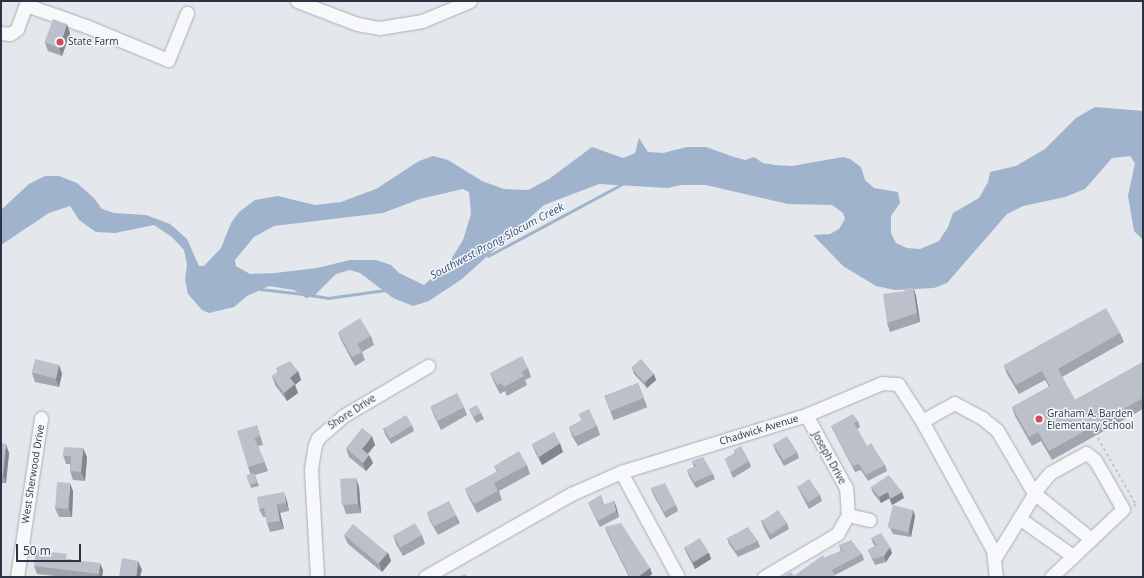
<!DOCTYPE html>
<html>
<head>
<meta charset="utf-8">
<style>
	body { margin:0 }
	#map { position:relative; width:1144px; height:578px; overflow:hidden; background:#e4e7ec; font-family:"Open Sans",sans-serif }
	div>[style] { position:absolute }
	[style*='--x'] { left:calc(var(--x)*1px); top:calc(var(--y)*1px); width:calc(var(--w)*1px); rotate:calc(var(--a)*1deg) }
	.water>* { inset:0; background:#9fb4cc }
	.stream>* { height:2.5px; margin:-1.25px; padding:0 1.25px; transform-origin:1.25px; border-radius:1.25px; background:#9fb4cc }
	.path>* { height:1.5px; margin-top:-0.75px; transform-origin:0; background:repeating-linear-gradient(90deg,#c2c5cb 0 3px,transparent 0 6px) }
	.roads { filter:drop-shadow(0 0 1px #a9aeb7) drop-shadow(0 0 1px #a9aeb7) }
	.minor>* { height:13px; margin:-6.5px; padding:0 6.5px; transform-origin:6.5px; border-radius:6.5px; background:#f7f8fa }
	.wall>* { inset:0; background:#a1a5ae; transform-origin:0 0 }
	.shaded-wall>* { inset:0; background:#83868d }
	.building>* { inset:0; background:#bbc0ca; transform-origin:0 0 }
	.dots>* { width:11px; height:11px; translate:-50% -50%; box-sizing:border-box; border:2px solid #f4f6f9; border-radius:50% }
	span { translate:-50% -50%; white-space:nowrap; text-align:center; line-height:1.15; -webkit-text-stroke:3px #f4f6f9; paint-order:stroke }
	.poi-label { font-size:10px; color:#2b3445 }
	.left { translate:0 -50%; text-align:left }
	.street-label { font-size:10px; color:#2b3445 }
	.water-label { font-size:11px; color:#34527a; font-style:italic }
	.frame { position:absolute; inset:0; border:2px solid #2b3445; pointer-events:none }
	.scale { position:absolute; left:16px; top:544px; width:65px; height:18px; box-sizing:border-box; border:2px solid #2b3445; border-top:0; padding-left:5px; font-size:12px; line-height:14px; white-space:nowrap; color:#2b3445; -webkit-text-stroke:3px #f4f6f9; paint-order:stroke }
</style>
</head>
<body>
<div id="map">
	<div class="water">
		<div style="clip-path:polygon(evenodd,1095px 107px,1143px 111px,1143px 240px,1134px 231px,1128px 196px,1135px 163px,1130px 156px,1112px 158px,1085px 189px,1065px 197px,1023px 206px,1007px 214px,947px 283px,934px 288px,895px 290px,876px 286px,843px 266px,813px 235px,830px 234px,839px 229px,845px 219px,843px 213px,832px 205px,788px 204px,706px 185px,681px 185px,668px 188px,599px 184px,544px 205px,462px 279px,429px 301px,413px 306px,393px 298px,360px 273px,350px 270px,336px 274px,314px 296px,306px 298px,294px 290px,269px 286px,247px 296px,234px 307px,209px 313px,202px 310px,188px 294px,185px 280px,187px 264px,184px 250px,172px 237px,154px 225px,115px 233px,96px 232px,79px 220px,70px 206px,49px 213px,1px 245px,1px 210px,29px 184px,45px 176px,59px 176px,77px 183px,94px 198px,102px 209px,114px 213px,146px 215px,170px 224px,187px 239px,199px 266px,204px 266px,221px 248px,231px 223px,239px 212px,255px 200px,278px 196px,315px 205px,341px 202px,376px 189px,419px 161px,433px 156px,448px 160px,482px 181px,504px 189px,528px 190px,549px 179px,592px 147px,623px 158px,635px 153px,639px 138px,648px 152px,663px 153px,687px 147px,706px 147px,734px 157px,745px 160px,754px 157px,763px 163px,775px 165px,792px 166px,843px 157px,850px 159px,861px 167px,865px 180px,874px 188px,898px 192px,900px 203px,891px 216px,891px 233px,896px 243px,907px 248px,920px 249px,939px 241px,948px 227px,953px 213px,979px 198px,988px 182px,990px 172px,1016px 166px,1045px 149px,1076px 118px,1095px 107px,463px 189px,469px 192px,471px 214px,463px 240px,450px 261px,424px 285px,399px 273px,391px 265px,376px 260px,350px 260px,317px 268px,275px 273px,250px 274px,236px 266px,235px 260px,254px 237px,274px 226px,383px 213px,420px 199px,463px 189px)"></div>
	</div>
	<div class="stream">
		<div style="--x:488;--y:256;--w:154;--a:-28.2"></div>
		<div style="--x:260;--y:289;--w:43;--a:6.6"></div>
		<div style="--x:310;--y:295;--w:18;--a:9"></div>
		<div style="--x:328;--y:298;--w:59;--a:-7.9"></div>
	</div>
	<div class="path">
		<div style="--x:1098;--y:438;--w:77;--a:60.4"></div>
		<div style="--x:1136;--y:505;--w:4;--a:146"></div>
	</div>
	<div class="roads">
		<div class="minor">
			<div style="--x:297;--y:1;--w:64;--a:21"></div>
			<div style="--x:357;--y:24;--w:22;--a:10"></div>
			<div style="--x:379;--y:28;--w:44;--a:-9.2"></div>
			<div style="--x:422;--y:21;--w:52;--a:-22.6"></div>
			<div style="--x:26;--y:5;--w:64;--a:19.3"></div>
			<div style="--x:86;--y:26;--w:89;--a:22.5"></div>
			<div style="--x:168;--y:60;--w:51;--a:-68"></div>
			<div style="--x:1;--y:33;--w:9;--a:6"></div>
			<div style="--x:10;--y:34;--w:9;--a:-36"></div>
			<div style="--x:17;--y:29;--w:30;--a:-70"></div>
			<div style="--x:922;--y:421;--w:37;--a:-29"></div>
			<div style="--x:954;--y:403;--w:32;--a:28"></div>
			<div style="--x:982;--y:418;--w:19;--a:39"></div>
			<div style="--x:997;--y:430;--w:73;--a:59.6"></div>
			<div style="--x:1034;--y:493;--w:73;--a:38.9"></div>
			<div style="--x:621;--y:472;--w:119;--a:61.5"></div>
			<div style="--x:848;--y:515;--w:22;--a:13"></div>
			<div style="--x:1019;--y:518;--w:66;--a:35.1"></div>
			<div style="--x:994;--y:559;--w:86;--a:-58.3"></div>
			<div style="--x:1039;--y:486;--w:17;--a:-50"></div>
			<div style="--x:1050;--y:473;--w:41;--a:-29.1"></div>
			<div style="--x:1086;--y:453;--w:11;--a:38"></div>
			<div style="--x:1095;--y:460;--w:56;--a:60.3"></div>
			<div style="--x:1123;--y:509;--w:99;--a:136.6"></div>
			<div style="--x:17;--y:577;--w:161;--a:-81.4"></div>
			<div style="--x:317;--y:577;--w:108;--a:-93.2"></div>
			<div style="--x:311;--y:469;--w:24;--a:-81"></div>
			<div style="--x:315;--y:445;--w:8;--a:-67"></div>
			<div style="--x:318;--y:438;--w:33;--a:-41"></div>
			<div style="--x:343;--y:416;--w:99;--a:-30.5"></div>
			<div style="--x:425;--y:577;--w:168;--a:-29.6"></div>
			<div style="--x:571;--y:494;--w:55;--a:-23.7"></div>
			<div style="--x:621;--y:472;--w:194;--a:-17.1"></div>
			<div style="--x:806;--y:415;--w:82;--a:-22.8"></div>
			<div style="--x:882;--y:383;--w:16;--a:4"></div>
			<div style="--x:898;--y:384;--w:44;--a:57"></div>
			<div style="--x:922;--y:421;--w:147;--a:61.2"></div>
			<div style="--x:993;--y:550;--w:27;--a:84"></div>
			<div style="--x:764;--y:577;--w:85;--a:-30.5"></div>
			<div style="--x:837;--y:534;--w:22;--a:-60"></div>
			<div style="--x:848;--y:515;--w:27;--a:-94"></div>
			<div style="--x:846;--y:488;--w:83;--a:-118.7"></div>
		</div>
	</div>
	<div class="wall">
		<div style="clip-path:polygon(70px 33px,62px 56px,48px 51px,45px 43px)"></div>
		<div style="clip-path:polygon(913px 287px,916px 296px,920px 322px,890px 332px,887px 323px,905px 291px)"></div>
		<div style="clip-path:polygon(338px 332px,371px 336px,374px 345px,362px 352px,365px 360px,355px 366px,341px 340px)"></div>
		<div style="clip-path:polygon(1120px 333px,1124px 342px,1062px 377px,1075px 400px,1143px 362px,1143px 409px,1052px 460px,1041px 441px,1032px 446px,1015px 416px,1012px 407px,1049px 387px,1045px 380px,1019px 394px,1007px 374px,1004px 365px)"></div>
		<div style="clip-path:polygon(59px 365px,62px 374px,59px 387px,35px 382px,32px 373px)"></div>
		<div style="clip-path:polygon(276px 368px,298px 371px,301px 380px,295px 385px,298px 393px,287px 401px,275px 385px,272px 376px,278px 372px)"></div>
		<div style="clip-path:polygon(528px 368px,531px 377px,525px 380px,527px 385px,507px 396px,505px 391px,500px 394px,494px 382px,490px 373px)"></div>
		<div style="clip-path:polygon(632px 368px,654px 374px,656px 380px,647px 388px,634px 374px)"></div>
		<div style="left:638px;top:383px;width:26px;height:36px;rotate:69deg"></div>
		<div style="clip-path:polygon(464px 407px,467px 415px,441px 430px,434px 416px,431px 408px)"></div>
		<div style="clip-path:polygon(469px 409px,481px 413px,484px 419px,476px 423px)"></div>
		<div style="clip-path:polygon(579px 414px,597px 426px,600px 435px,578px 446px,572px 436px,569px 427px,582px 421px)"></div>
		<div style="clip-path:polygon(858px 421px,860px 427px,857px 429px,867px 446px,885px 465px,887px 471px,868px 481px,861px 470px,855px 472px,834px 432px,831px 426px)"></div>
		<div style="clip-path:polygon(257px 425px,263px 445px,258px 446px,268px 471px,255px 475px,259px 486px,251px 488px,247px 476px,251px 475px,248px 467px)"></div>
		<div style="clip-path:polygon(412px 425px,414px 431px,391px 444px,385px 434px,383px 428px)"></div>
		<div style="clip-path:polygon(1px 443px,9px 453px,6px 483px,1px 483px)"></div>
		<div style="clip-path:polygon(532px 444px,563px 452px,542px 465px,535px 452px)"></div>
		<div style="clip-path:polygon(773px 444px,797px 452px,799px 458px,784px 466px,775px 450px)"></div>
		<div style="clip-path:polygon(375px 445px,368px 454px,373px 463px,366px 471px,349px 457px,346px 448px)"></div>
		<div style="clip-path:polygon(734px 450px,749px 461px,751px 467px,733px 478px,725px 459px,735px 453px)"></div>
		<div style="clip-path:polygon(63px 455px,87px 457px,85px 481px,73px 480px,70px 471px,70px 464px,66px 464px)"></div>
		<div style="clip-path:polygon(692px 461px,713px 474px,715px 479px,696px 488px,689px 476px,687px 470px,694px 467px)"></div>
		<div style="clip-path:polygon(527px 465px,530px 474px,499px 491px,502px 500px,477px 513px,469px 498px,465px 489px,497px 472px,494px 466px)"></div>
		<div style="clip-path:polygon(797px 486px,820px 495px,822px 501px,809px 509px,800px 492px)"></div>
		<div style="clip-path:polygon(359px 487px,361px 513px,346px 514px,343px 505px)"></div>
		<div style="clip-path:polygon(871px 487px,904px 498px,892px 505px,889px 498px,881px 503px,873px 493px)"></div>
		<div style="clip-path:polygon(651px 488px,676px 505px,678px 511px,666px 518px,653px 494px)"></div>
		<div style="clip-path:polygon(73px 491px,72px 517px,59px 517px,55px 508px)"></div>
		<div style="clip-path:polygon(601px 495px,604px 505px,614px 501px,616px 506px,619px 517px,600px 527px,588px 503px)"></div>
		<div style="clip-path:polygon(287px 501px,289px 511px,280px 513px,284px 529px,270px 532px,267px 523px,266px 517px,263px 517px,259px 509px)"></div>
		<div style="clip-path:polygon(913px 510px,915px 516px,911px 537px,893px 534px,890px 528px)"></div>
		<div style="clip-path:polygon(427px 512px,456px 515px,460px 523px,438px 535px,430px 521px)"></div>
		<div style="clip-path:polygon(761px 520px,787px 523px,789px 529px,770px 540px,763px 526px)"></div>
		<div style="clip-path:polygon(605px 527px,650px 568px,652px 574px,648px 577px,629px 577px,607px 533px)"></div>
		<div style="clip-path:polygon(344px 535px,388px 553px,391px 561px,382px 572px,348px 544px)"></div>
		<div style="clip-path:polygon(393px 535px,422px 535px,425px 544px,403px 556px,396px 544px)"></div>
		<div style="clip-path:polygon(727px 538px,758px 541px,760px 547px,738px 557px,729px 544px)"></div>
		<div style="clip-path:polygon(871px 538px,892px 553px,886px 562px,875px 565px,868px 550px,875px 546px,873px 543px)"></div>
		<div style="clip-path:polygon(839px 545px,862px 554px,864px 560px,835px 575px,794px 576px,824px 558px,841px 551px)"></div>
		<div style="clip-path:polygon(684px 547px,709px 553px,711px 559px,695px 569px,686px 552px)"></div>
		<div style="clip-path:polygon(69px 559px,103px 570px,102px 577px,64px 577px,37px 574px,34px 566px)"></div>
	</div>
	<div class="shaded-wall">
		<div style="clip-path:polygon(67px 24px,70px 33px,62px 56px,59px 48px)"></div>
		<div style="clip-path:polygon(913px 287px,916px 296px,920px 322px,917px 313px)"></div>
		<div style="clip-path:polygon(59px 365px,62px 374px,59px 387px,56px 379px)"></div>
		<div style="clip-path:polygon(298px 371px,301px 380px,295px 385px,298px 393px,287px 401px,284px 393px,290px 378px)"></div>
		<div style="clip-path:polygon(654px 374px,656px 380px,647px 388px,645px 382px)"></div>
		<div style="clip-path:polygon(372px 436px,375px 445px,365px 457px,362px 449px)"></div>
		<div style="clip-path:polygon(560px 443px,563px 452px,542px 465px,539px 457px)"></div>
		<div style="clip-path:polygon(6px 444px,9px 453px,6px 483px,3px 474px)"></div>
		<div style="clip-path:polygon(83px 448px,87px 457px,85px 481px,81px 472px)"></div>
		<div style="clip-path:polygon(369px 455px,373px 463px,366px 471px,363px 463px)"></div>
		<div style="clip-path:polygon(356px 478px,359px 487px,361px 513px,358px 504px)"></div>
		<div style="clip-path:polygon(70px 483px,73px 491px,72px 517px,69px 509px)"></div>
		<div style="clip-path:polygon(284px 492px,287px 501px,289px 511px,286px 503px)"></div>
		<div style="clip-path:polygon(888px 492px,890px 498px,881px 503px,879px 497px)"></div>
		<div style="clip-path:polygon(902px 492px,904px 498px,892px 505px,890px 499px)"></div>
		<div style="clip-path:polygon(614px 501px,616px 506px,619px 517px,616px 511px)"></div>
		<div style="clip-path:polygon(277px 504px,280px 513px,284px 529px,280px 521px)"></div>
		<div style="clip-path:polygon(913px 510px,915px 516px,911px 537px,909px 532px)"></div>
		<div style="clip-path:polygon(890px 547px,892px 553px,886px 562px,884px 556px)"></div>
		<div style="clip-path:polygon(388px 553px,391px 561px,382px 572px,379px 563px)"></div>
		<div style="clip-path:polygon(709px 553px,711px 559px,695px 569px,693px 563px)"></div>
		<div style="clip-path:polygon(138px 561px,142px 570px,140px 577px,136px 577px)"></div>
		<div style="clip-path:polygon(100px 563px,103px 570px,102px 577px,100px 577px,99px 574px)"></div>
		<div style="clip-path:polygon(650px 568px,652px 574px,648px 577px,638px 577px)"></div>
	</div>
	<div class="building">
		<div style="left:53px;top:19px;width:15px;height:25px;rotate:20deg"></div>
		<div style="clip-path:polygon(913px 287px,917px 313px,887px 323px,883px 294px,905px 291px,904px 289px)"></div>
		<div style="clip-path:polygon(1106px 308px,1120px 333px,1058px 369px,1075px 400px,1143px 362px,1143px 398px,1049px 451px,1038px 432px,1029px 437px,1012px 407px,1050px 386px,1042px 371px,1016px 385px,1004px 365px)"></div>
		<div style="clip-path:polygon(360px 318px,371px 336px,357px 344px,362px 352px,352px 357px,338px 332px)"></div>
		<div style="clip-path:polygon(522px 356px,528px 368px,522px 372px,524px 376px,504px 387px,501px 383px,497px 385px,490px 373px)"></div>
		<div style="left:35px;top:359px;width:25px;height:14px;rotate:14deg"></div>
		<div style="left:641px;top:359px;width:20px;height:13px;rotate:49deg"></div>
		<div style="clip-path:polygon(290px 361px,298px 371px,290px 378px,295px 384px,284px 393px,272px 376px,279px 371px,276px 368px)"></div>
		<div style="left:638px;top:383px;width:16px;height:36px;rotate:68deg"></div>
		<div style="left:457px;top:393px;width:16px;height:30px;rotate:63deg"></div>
		<div style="left:477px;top:405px;width:9px;height:9px;rotate:63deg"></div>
		<div style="clip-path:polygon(589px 409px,597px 426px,574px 437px,569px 427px,582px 420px,579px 414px)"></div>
		<div style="clip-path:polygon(853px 414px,858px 421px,854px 423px,867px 446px,871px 443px,885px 465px,866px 475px,859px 464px,853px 466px,831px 426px)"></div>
		<div style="left:406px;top:415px;width:12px;height:26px;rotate:59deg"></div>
		<div style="clip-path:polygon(257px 425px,260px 436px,254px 438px,265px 462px,248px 467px,237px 431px)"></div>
		<div style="clip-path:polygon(362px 428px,372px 436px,362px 449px,369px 455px,363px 463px,346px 448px)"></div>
		<div style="clip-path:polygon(554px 432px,560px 443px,539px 457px,532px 444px)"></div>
		<div style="left:787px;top:436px;width:19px;height:16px;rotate:58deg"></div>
		<div style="clip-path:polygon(1px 443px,6px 444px,3px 474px,1px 474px)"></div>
		<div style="clip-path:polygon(741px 446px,749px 461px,731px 472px,725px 459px,736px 452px,734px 450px)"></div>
		<div style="clip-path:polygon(64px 447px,83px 448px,81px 472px,70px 471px,71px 456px,63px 455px)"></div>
		<div style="clip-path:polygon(519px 451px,527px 465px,494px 483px,498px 491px,474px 504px,465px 489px,498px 471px,494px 466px)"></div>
		<div style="clip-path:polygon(703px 457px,713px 474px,694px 482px,687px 470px,696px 466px,692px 461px)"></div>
		<div style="left:254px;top:473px;width:10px;height:8px;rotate:73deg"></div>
		<div style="clip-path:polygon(889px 475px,902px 492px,890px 499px,888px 492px,879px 497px,871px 487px)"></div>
		<div style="left:356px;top:478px;width:26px;height:16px;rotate:86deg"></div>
		<div style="left:809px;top:479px;width:19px;height:14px;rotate:55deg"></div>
		<div style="left:57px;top:482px;width:13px;height:26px;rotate:4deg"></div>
		<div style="clip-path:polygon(665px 483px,676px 505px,664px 512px,651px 488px)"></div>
		<div style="clip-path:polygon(284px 492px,286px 503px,277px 504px,280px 521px,267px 523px,264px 508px,259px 509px,257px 497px)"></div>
		<div style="clip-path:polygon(601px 495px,603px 505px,614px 501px,616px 511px,598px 521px,588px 503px)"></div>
		<div style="left:449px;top:501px;width:16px;height:25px;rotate:63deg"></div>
		<div style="left:893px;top:505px;width:21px;height:23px;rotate:14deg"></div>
		<div style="left:778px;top:510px;width:16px;height:20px;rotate:55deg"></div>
		<div style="left:415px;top:523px;width:14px;height:25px;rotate:60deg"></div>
		<div style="clip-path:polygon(621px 523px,650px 568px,638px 577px,630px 577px,605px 527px)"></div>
		<div style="left:353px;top:524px;width:45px;height:14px;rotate:40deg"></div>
		<div style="clip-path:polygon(748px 527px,758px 541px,736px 551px,727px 538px)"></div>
		<div style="clip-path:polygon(881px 533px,890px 547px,884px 556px,873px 559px,868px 550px,877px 545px,871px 538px)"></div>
		<div style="left:700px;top:538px;width:17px;height:18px;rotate:59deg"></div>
		<div style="clip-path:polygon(851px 540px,862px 554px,832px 570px,835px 575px,831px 577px,782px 577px,791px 572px,794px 576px,823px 555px,824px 558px,843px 551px,839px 545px)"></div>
		<div style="clip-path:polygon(36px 550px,67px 554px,66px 559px,100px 563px,99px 574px,34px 566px)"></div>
		<div style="clip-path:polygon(122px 558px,138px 561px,136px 577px,119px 577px)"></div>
		<div style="clip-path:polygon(465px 574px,467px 577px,459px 577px)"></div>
	</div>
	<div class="dots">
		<div style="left:60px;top:42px;background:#d1495b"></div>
		<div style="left:1039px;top:419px;background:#d1495b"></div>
	</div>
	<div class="poi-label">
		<span class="left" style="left:68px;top:42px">State Farm</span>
		<span class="left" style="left:1047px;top:419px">Graham A. Barden<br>Elementary School</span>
	</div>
	<div class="street-label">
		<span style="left:352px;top:412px;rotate:-33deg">Shore Drive</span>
		<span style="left:759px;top:430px;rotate:-17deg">Chadwick Avenue</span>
		<span style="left:829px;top:458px;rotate:61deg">Joseph Drive</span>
		<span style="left:33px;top:474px;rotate:-81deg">West Sherwood Drive</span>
	</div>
	<div class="water-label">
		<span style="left:497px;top:241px;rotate:-28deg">Southwest Prong Slocum Creek</span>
	</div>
	<div class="frame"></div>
	<div class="scale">50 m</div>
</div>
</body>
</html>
